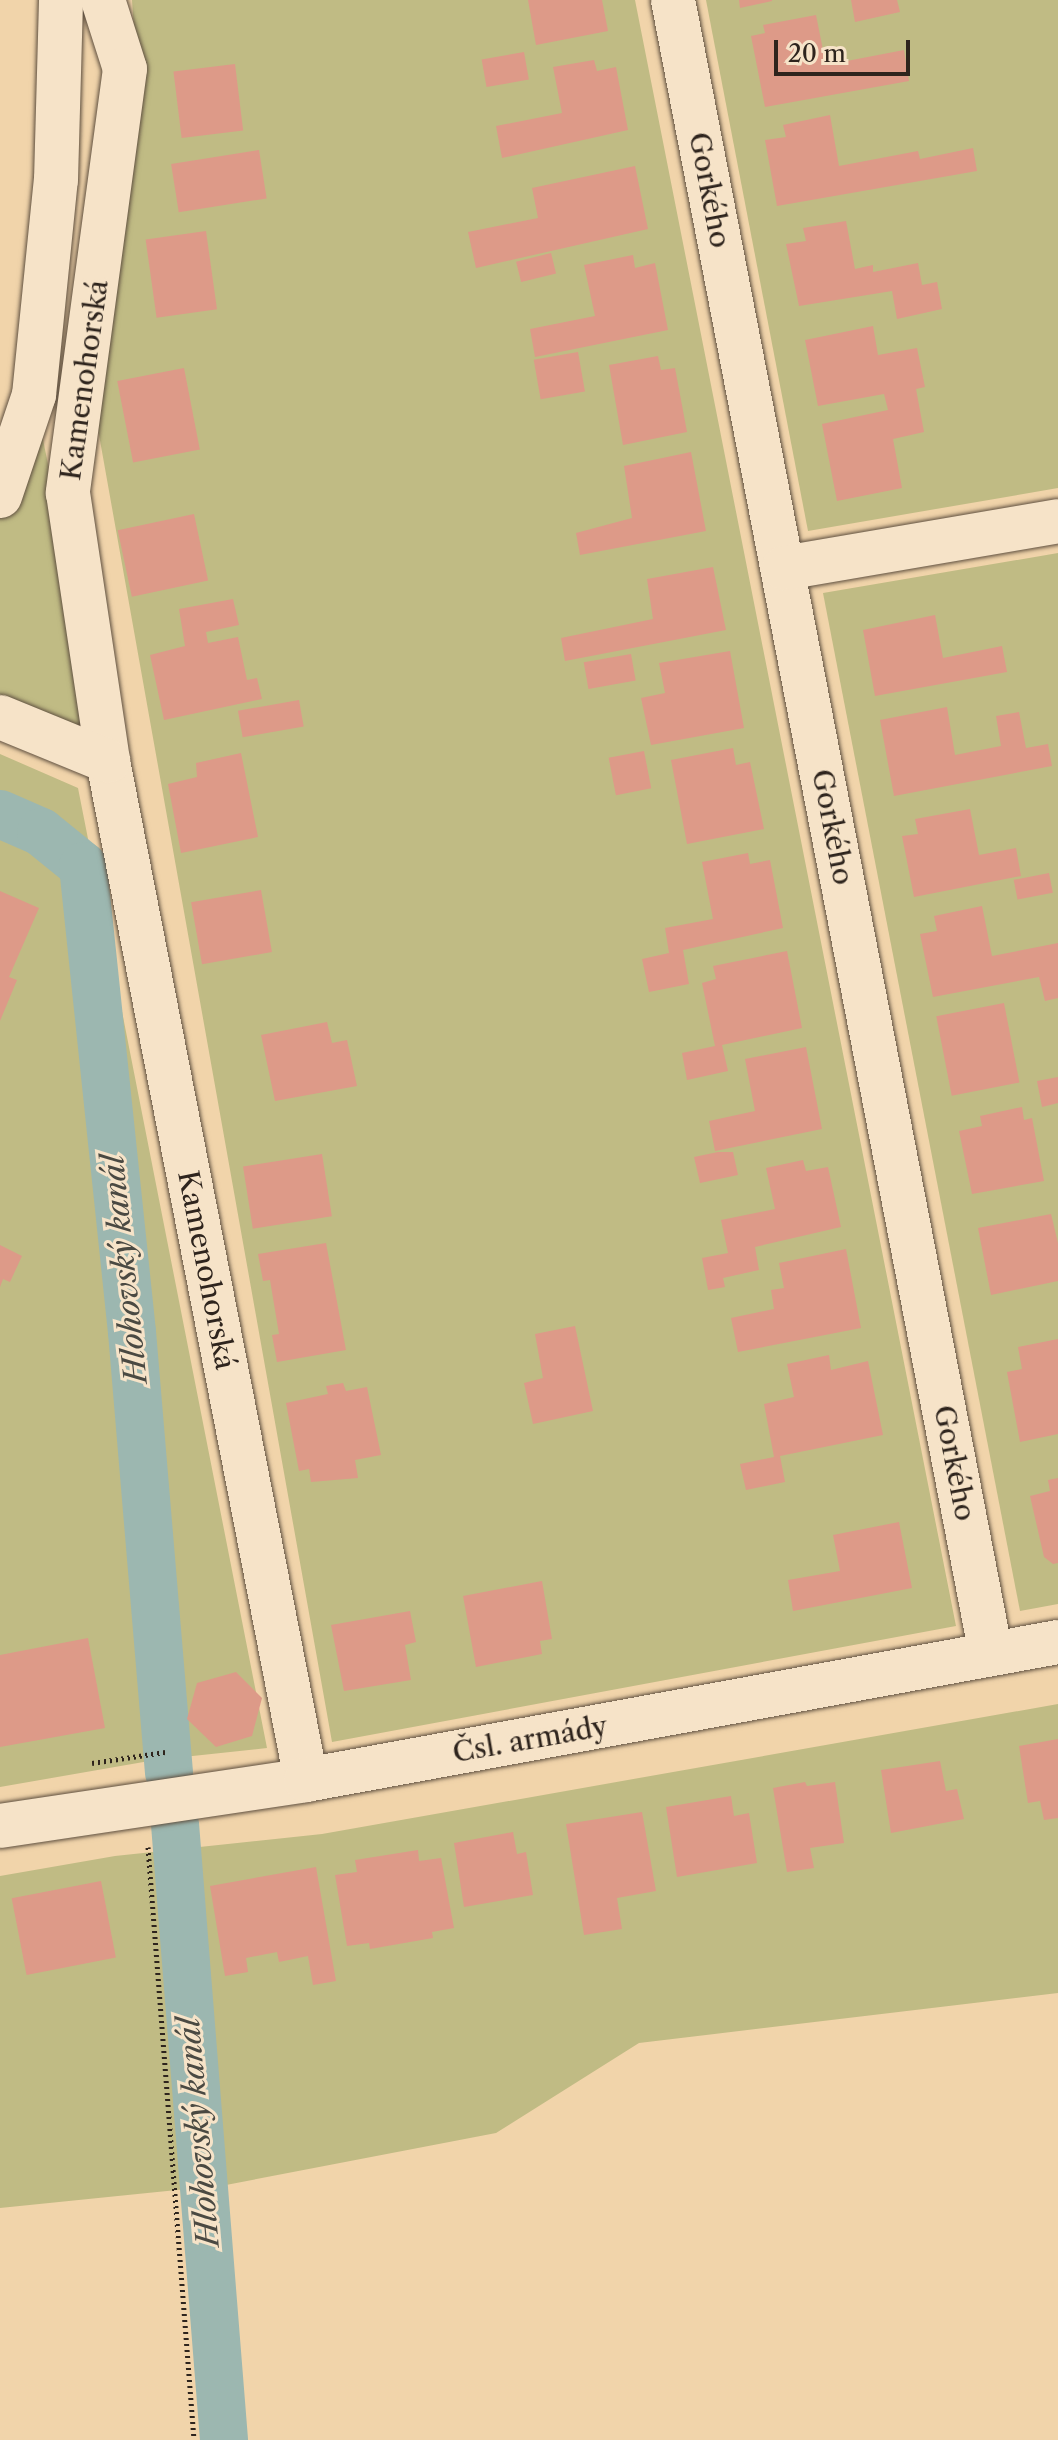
<!DOCTYPE html>
<html>
<head>
<meta charset="utf-8">
<style>
	body { margin:0 }
	#map { position:relative; width:1058px; height:2440px; overflow:hidden; background:#f1d4aa; font-family:"Libre Caslon Text",serif }
	div>[style] { position:absolute }
	[style*='--x'] { left:calc(var(--x)*1px); top:calc(var(--y)*1px); width:calc(var(--w)*1px); rotate:calc(var(--a)*1deg) }
	.green>* { inset:0; background:#c0bb84 }
	.canal>* { height:48px; margin:-24px; padding:0 24px; transform-origin:24px; border-radius:24px; background:#9cb7b0 }
	.building>* { inset:0; background:#dd9a88; transform-origin:0 0 }
	.path>* { height:5px; margin-top:-2.5px; transform-origin:0; background:repeating-linear-gradient(90deg,#2e241d 0 2px,transparent 0 6px) }
	.roads { filter:drop-shadow(0 0 2px #5f5040) drop-shadow(0 0 2px #5f5040) }
	.street>* { height:44px; margin:-22px; padding:0 22px; transform-origin:22px; border-radius:22px; background:#f6e3c8 }
	span { translate:-50% -50%; white-space:nowrap; text-align:center; line-height:1.15; -webkit-text-stroke:6px #f6e3c8; paint-order:stroke }
	.street-label { font-size:28px; color:#2e241d }
	.water-label { font-size:30px; color:#4a4942; font-style:italic }
	.scale { position:absolute; left:774px; top:40px; width:136px; height:36px; box-sizing:border-box; border:4px solid #2e241d; border-top:0; padding-left:10px; font-size:24px; line-height:28px; white-space:nowrap; color:#2e241d; -webkit-text-stroke:6px #f6e3c8; paint-order:stroke }
</style>
</head>
<body>
<div id="map">
	<div class="green">
		<div style="clip-path:polygon(132px 0,635px 0,956px 1626px,332px 1742px,96px 418px,137px 73px)"></div>
		<div style="clip-path:polygon(706px 0,1058px 0,1058px 488px,808px 531px)"></div>
		<div style="clip-path:polygon(34px 395px,108px 761px,0 717px,0 496px)"></div>
		<div style="clip-path:polygon(1058px 553px,1058px 1604px,1020px 1611px,823px 593px)"></div>
		<div style="clip-path:polygon(0 754px,78px 788px,267px 1748px,155px 1760px,0 1787px)"></div>
		<div style="clip-path:polygon(1058px 1704px,1058px 1993px,639px 2043px,496px 2133px,226px 2185px,0 2208px,0 1876px,115px 1856px,322px 1834px)"></div>
	</div>
	<div class="canal">
		<div style="--x:0;--y:814;--w:45;--a:23.7"></div>
		<div style="--x:41;--y:832;--w:54;--a:39"></div>
		<div style="--x:83;--y:866;--w:469;--a:84"></div>
		<div style="--x:132;--y:1332;--w:442;--a:85.2"></div>
		<div style="--x:175;--y:1824;--w:618;--a:85.45"></div>
	</div>
	<div class="building">
		<div style="clip-path:polygon(528px 0,602px 0,608px 31px,536px 45px)"></div>
		<div style="clip-path:polygon(739px 0,772px 0,772px 1px,740px 8px)"></div>
		<div style="clip-path:polygon(851px 0,897px 0,900px 12px,855px 22px)"></div>
		<div style="clip-path:polygon(816px 15px,826px 65px,904px 50px,909px 81px,765px 107px,751px 36px,765px 33px,763px 25px)"></div>
		<div style="left:524px;top:52px;width:28px;height:43px;rotate:80deg"></div>
		<div style="clip-path:polygon(594px 60px,597px 71px,616px 67px,628px 130px,502px 158px,496px 126px,562px 113px,553px 67px)"></div>
		<div style="left:235px;top:64px;width:67px;height:62px;rotate:83deg"></div>
		<div style="clip-path:polygon(830px 115px,839px 166px,918px 151px,920px 159px,973px 148px,977px 171px,777px 206px,765px 140px,786px 137px,783px 125px)"></div>
		<div style="left:259px;top:150px;width:49px;height:89px;rotate:81deg"></div>
		<div style="clip-path:polygon(635px 166px,648px 229px,476px 268px,468px 232px,538px 218px,532px 188px)"></div>
		<div style="clip-path:polygon(846px 221px,855px 269px,873px 265px,873px 272px,918px 263px,922px 285px,937px 282px,942px 309px,897px 319px,892px 291px,799px 306px,786px 244px,806px 241px,803px 228px)"></div>
		<div style="left:206px;top:231px;width:79px;height:61px;rotate:82deg"></div>
		<div style="left:551px;top:253px;width:21px;height:36px;rotate:76deg"></div>
		<div style="clip-path:polygon(633px 255px,635px 268px,655px 263px,668px 330px,535px 357px,530px 329px,595px 316px,584px 265px)"></div>
		<div style="clip-path:polygon(873px 326px,878px 355px,917px 348px,925px 387px,916px 389px,924px 432px,893px 439px,902px 488px,837px 501px,822px 424px,888px 410px,884px 394px,818px 406px,805px 340px)"></div>
		<div style="left:578px;top:352px;width:40px;height:45px;rotate:80deg"></div>
		<div style="clip-path:polygon(658px 356px,661px 370px,675px 368px,687px 432px,623px 445px,609px 365px)"></div>
		<div style="left:184px;top:368px;width:83px;height:68px;rotate:79deg"></div>
		<div style="clip-path:polygon(691px 452px,706px 531px,580px 555px,576px 533px,632px 518px,624px 466px)"></div>
		<div style="left:194px;top:514px;width:68px;height:78px;rotate:78deg"></div>
		<div style="clip-path:polygon(713px 567px,726px 630px,565px 661px,561px 638px,653px 619px,647px 579px)"></div>
		<div style="clip-path:polygon(233px 599px,239px 625px,206px 632px,208px 643px,238px 637px,247px 680px,257px 678px,262px 699px,164px 720px,150px 655px,185px 646px,179px 609px)"></div>
		<div style="clip-path:polygon(935px 615px,943px 658px,1002px 646px,1007px 672px,875px 696px,863px 630px)"></div>
		<div style="clip-path:polygon(730px 651px,744px 728px,651px 745px,641px 698px,665px 693px,659px 663px)"></div>
		<div style="left:631px;top:654px;width:27px;height:48px;rotate:80deg"></div>
		<div style="left:299px;top:700px;width:27px;height:62px;rotate:80deg"></div>
		<div style="clip-path:polygon(947px 707px,955px 755px,1001px 746px,996px 716px,1019px 712px,1026px 748px,1048px 744px,1052px 766px,894px 796px,880px 720px)"></div>
		<div style="clip-path:polygon(733px 748px,736px 765px,750px 762px,764px 829px,687px 844px,671px 760px)"></div>
		<div style="left:644px;top:751px;width:38px;height:36px;rotate:79deg"></div>
		<div style="clip-path:polygon(241px 753px,258px 837px,181px 853px,168px 784px,197px 777px,196px 763px)"></div>
		<div style="clip-path:polygon(970px 809px,979px 855px,1016px 848px,1021px 876px,914px 897px,902px 836px,918px 834px,915px 819px)"></div>
		<div style="clip-path:polygon(748px 853px,750px 864px,770px 860px,783px 928px,683px 950px,689px 984px,649px 992px,642px 959px,669px 953px,665px 928px,713px 919px,702px 862px)"></div>
		<div style="left:1049px;top:873px;width:20px;height:36px;rotate:79deg"></div>
		<div style="left:261px;top:890px;width:63px;height:71px;rotate:80deg"></div>
		<div style="clip-path:polygon(0 891px,39px 908px,9px 977px,17px 980px,0 1021px)"></div>
		<div style="clip-path:polygon(982px 906px,992px 956px,1058px 943px,1058px 998px,1045px 1001px,1039px 977px,933px 997px,920px 934px,937px 931px,934px 916px)"></div>
		<div style="clip-path:polygon(787px 951px,802px 1028px,722px 1045px,728px 1071px,687px 1080px,682px 1053px,715px 1046px,702px 983px,716px 979px,713px 966px)"></div>
		<div style="left:1004px;top:1003px;width:81px;height:69px;rotate:79deg"></div>
		<div style="clip-path:polygon(327px 1022px,332px 1043px,347px 1040px,357px 1086px,275px 1101px,261px 1035px)"></div>
		<div style="clip-path:polygon(806px 1047px,822px 1129px,715px 1151px,709px 1121px,755px 1111px,745px 1059px)"></div>
		<div style="clip-path:polygon(1058px 1077px,1058px 1103px,1042px 1107px,1037px 1081px)"></div>
		<div style="clip-path:polygon(1022px 1107px,1024px 1120px,1032px 1118px,1044px 1181px,972px 1194px,959px 1131px,982px 1126px,980px 1116px)"></div>
		<div style="clip-path:polygon(718px 1152px,733px 1152px,738px 1175px,700px 1183px,694px 1157px)"></div>
		<div style="left:322px;top:1154px;width:63px;height:80px;rotate:81deg"></div>
		<div style="clip-path:polygon(803px 1160px,806px 1171px,828px 1167px,841px 1227px,755px 1247px,759px 1270px,723px 1278px,725px 1287px,708px 1290px,702px 1258px,728px 1253px,721px 1220px,775px 1209px,766px 1168px)"></div>
		<div style="clip-path:polygon(1051px 1214px,1058px 1243px,1058px 1281px,991px 1295px,978px 1228px)"></div>
		<div style="clip-path:polygon(326px 1243px,346px 1350px,277px 1362px,272px 1335px,279px 1334px,270px 1280px,263px 1281px,258px 1254px)"></div>
		<div style="clip-path:polygon(0 1245px,22px 1256px,10px 1282px,3px 1279px,0 1287px)"></div>
		<div style="clip-path:polygon(846px 1249px,861px 1328px,738px 1352px,731px 1318px,774px 1309px,771px 1290px,784px 1288px,779px 1263px)"></div>
		<div style="clip-path:polygon(575px 1326px,593px 1411px,533px 1424px,524px 1383px,543px 1378px,535px 1334px)"></div>
		<div style="clip-path:polygon(1058px 1339px,1058px 1434px,1020px 1442px,1007px 1372px,1022px 1369px,1018px 1347px)"></div>
		<div style="clip-path:polygon(829px 1355px,831px 1370px,868px 1361px,883px 1435px,780px 1456px,785px 1482px,746px 1490px,740px 1464px,774px 1457px,764px 1404px,794px 1397px,787px 1364px)"></div>
		<div style="clip-path:polygon(343px 1383px,346px 1391px,367px 1387px,381px 1455px,355px 1460px,358px 1478px,311px 1482px,309px 1469px,299px 1471px,286px 1403px,328px 1394px,326px 1386px)"></div>
		<div style="clip-path:polygon(1058px 1478px,1058px 1563px,1053px 1564px,1044px 1557px,1030px 1496px,1050px 1491px,1048px 1480px)"></div>
		<div style="clip-path:polygon(899px 1522px,912px 1588px,793px 1611px,788px 1580px,840px 1571px,833px 1535px)"></div>
		<div style="clip-path:polygon(542px 1581px,552px 1639px,540px 1641px,542px 1654px,476px 1667px,463px 1596px)"></div>
		<div style="clip-path:polygon(410px 1611px,416px 1642px,405px 1645px,411px 1680px,344px 1691px,331px 1625px)"></div>
		<div style="clip-path:polygon(88px 1638px,105px 1728px,0 1747px,0 1655px)"></div>
		<div style="clip-path:polygon(236px 1672px,262px 1698px,252px 1736px,216px 1747px,187px 1719px,197px 1683px)"></div>
		<div style="clip-path:polygon(1058px 1739px,1058px 1818px,1044px 1820px,1040px 1801px,1028px 1803px,1019px 1746px)"></div>
		<div style="clip-path:polygon(940px 1761px,946px 1791px,957px 1789px,964px 1819px,891px 1833px,881px 1770px)"></div>
		<div style="clip-path:polygon(805px 1782px,807px 1786px,835px 1782px,844px 1843px,810px 1848px,814px 1868px,787px 1872px,773px 1788px)"></div>
		<div style="clip-path:polygon(731px 1796px,734px 1816px,749px 1813px,757px 1863px,677px 1877px,666px 1807px)"></div>
		<div style="clip-path:polygon(642px 1812px,656px 1891px,617px 1898px,622px 1929px,584px 1935px,566px 1824px)"></div>
		<div style="clip-path:polygon(513px 1832px,517px 1854px,526px 1852px,533px 1895px,464px 1907px,454px 1843px)"></div>
		<div style="clip-path:polygon(418px 1850px,419px 1861px,441px 1858px,454px 1928px,432px 1932px,433px 1938px,370px 1949px,369px 1943px,347px 1946px,335px 1875px,357px 1872px,355px 1860px)"></div>
		<div style="clip-path:polygon(316px 1867px,336px 1981px,313px 1985px,308px 1956px,279px 1962px,277px 1952px,246px 1958px,248px 1972px,225px 1976px,210px 1886px)"></div>
		<div style="left:101px;top:1881px;width:78px;height:91px;rotate:79deg"></div>
	</div>
	<div class="path">
		<div style="--x:92;--y:1763;--w:74;--a:-8.6"></div>
		<div style="--x:148;--y:1847;--w:595;--a:85.56"></div>
	</div>
	<div class="roads">
		<div class="street">
			<div style="--x:103;--y:0;--w:72;--a:72.3"></div>
			<div style="--x:125;--y:69;--w:428;--a:97.7"></div>
			<div style="--x:68;--y:493;--w:271;--a:81.5"></div>
			<div style="--x:108;--y:761;--w:1038;--a:79"></div>
			<div style="--x:673;--y:0;--w:1684;--a:79.12"></div>
			<div style="--x:0;--y:496;--w:107;--a:-71.4"></div>
			<div style="--x:34;--y:395;--w:216;--a:-84.2"></div>
			<div style="--x:56;--y:180;--w:180;--a:-88.4"></div>
			<div style="--x:784;--y:568;--w:278;--a:-9.7"></div>
			<div style="--x:0;--y:717;--w:117;--a:22.2"></div>
			<div style="--x:0;--y:1826;--w:309;--a:-8.5"></div>
			<div style="--x:306;--y:1780;--w:765;--a:-10.4"></div>
		</div>
	</div>
	<div class="street-label">
		<span style="left:710px;top:190px;rotate:79deg">Gorkého</span>
		<span style="left:84px;top:380px;rotate:-82deg">Kamenohorská</span>
		<span style="left:833px;top:827px;rotate:79deg">Gorkého</span>
		<span style="left:207px;top:1270px;rotate:79deg">Kamenohorská</span>
		<span style="left:955px;top:1463px;rotate:79deg">Gorkého</span>
		<span style="left:530px;top:1739px;rotate:-10deg">Čsl. armády</span>
	</div>
	<div class="water-label">
		<span style="left:125px;top:1269px;rotate:-96deg">Hlohovský kanál</span>
		<span style="left:199px;top:2132px;rotate:-95deg">Hlohovský kanál</span>
	</div>
	<div class="scale">20 m</div>
</div>
</body>
</html>
